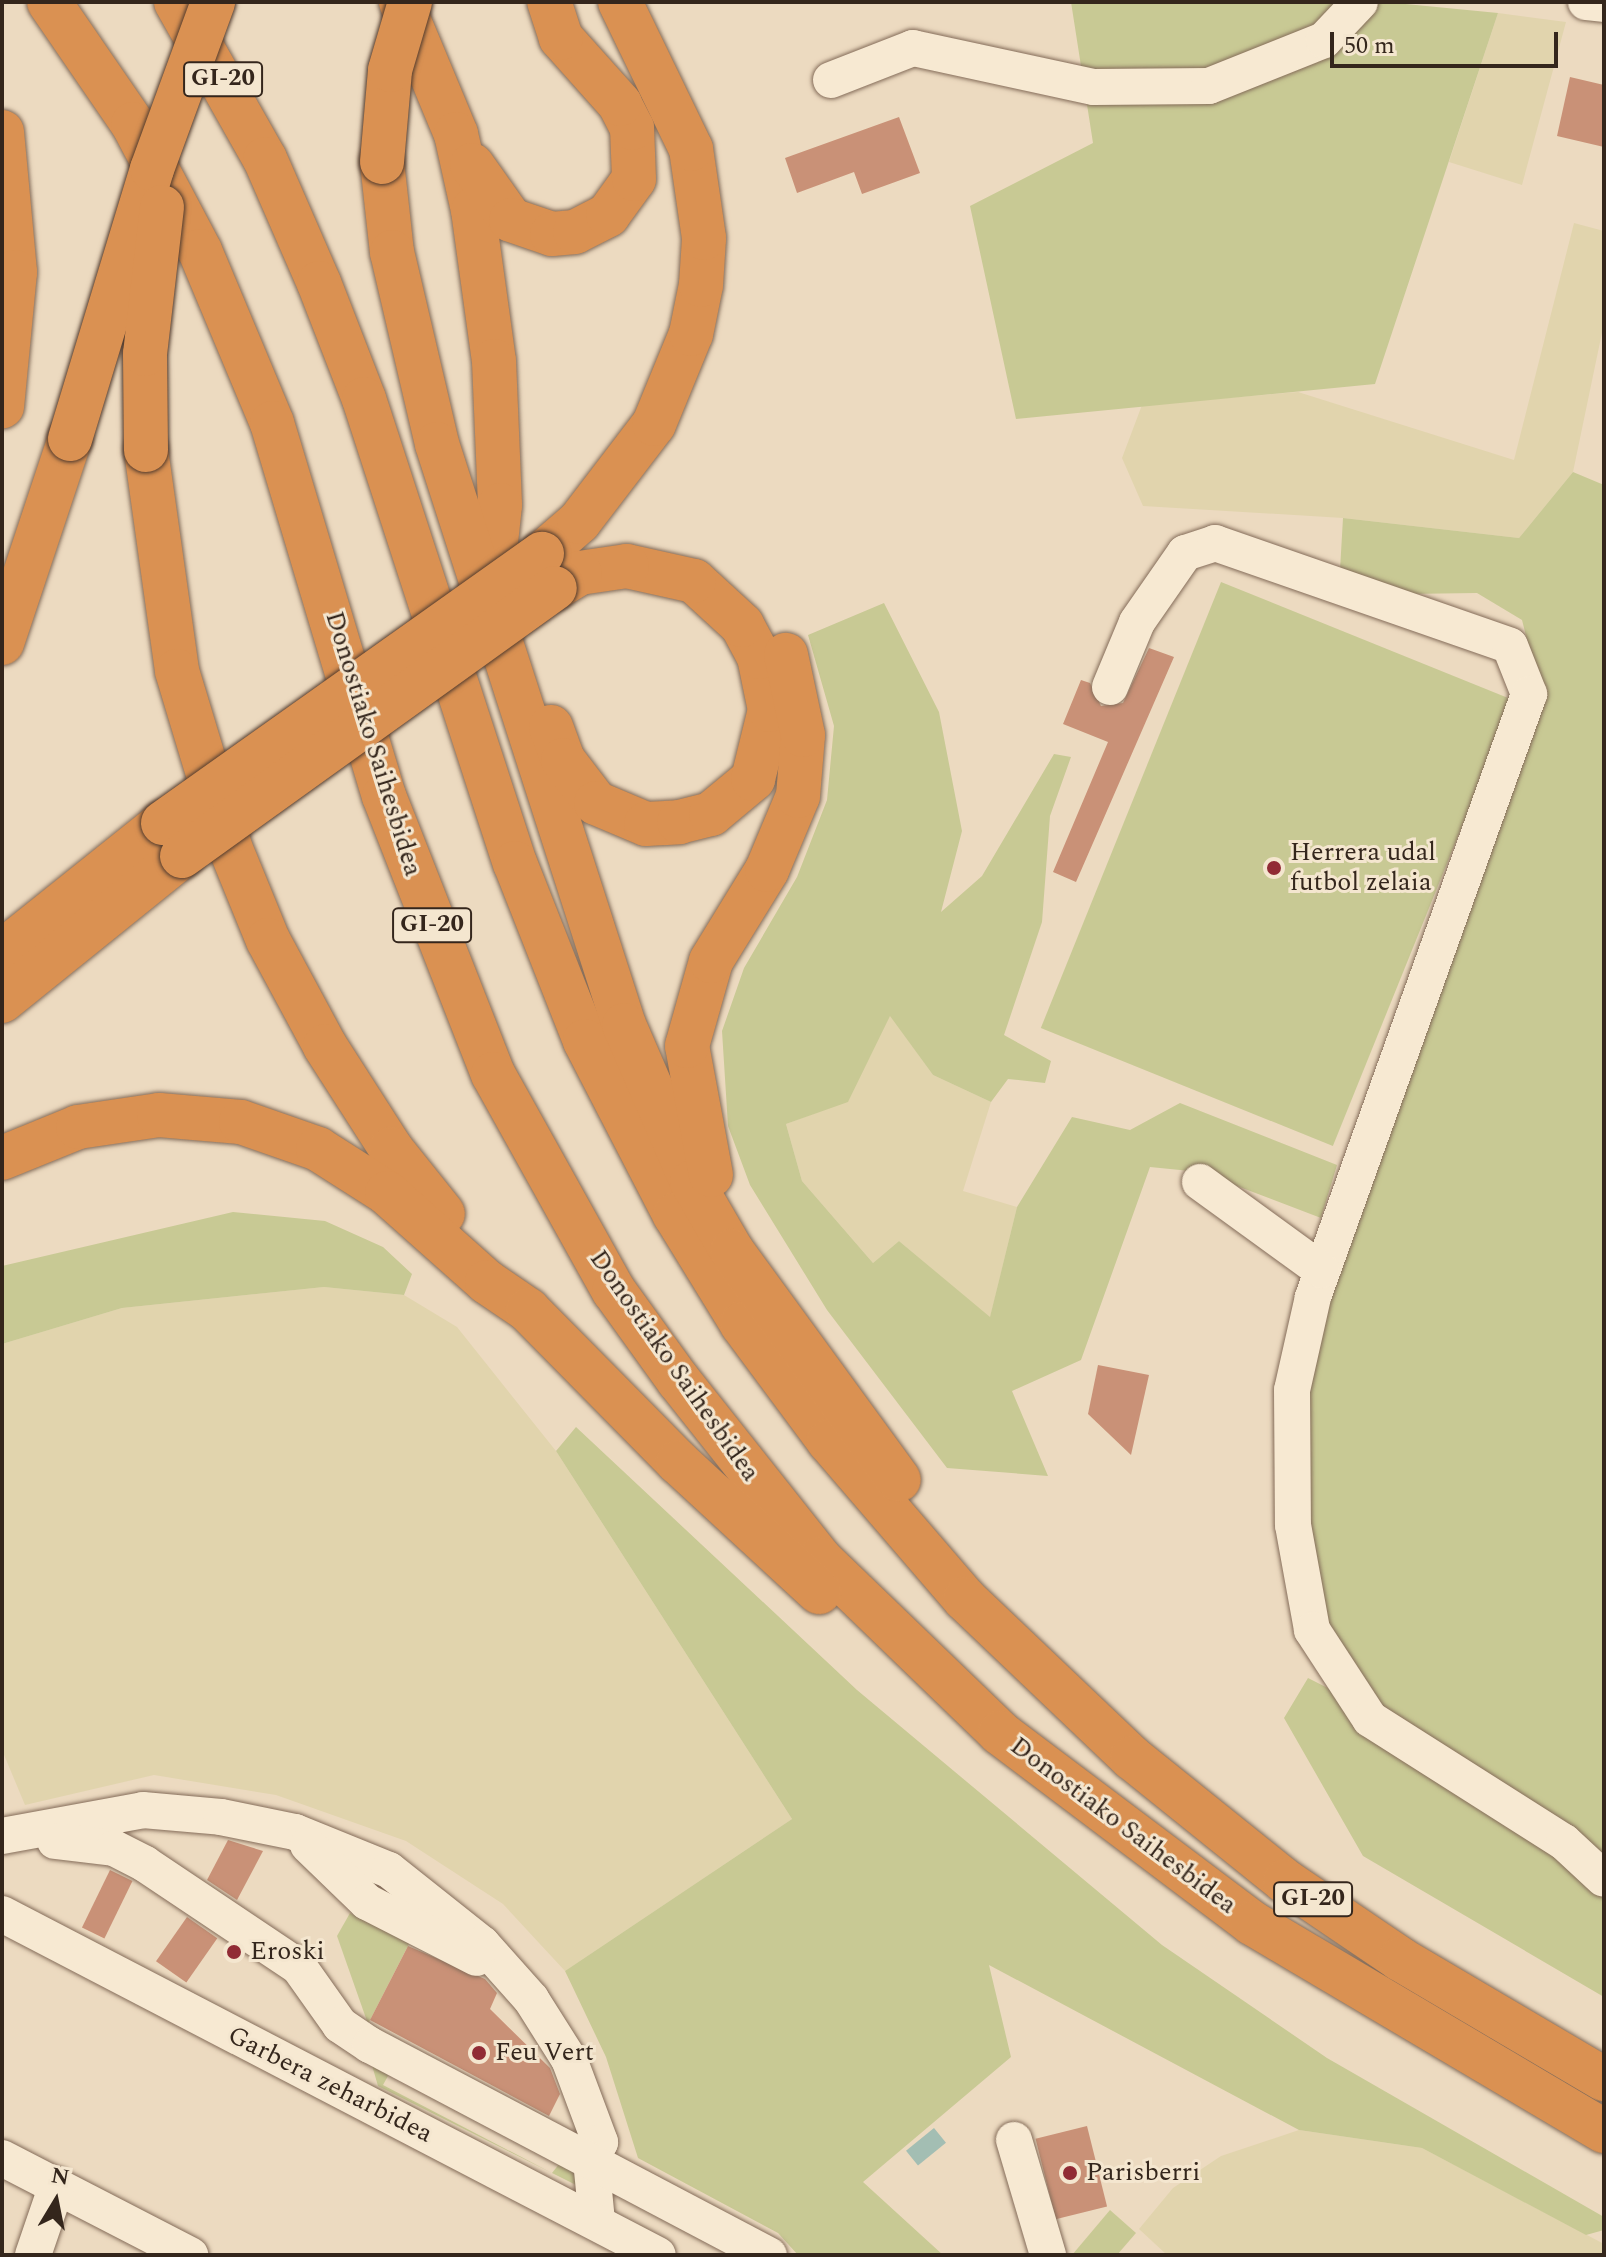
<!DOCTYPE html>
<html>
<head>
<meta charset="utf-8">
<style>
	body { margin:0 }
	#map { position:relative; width:1606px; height:2257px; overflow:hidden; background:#ecdac0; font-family:Spectral,serif }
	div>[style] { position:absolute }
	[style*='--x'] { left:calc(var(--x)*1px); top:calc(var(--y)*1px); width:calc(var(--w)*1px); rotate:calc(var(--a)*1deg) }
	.farmland>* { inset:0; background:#e1d4ad }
	.green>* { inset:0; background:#c8c994; transform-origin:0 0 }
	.water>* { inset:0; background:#a3beb3; transform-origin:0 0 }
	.building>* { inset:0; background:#c99177; transform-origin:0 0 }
	.roads { filter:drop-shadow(0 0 2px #846c59) drop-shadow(0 0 2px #846c59) }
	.minor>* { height:36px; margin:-18px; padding:0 18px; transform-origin:18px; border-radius:18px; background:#f7e9d2 }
	.highway>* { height:44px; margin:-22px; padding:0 22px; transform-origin:22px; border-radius:22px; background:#da9152 }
	.bridges { filter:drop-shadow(0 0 2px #523b2d) drop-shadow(0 0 2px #523b2d) }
	.highway-bridge>* { height:44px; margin:-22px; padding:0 22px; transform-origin:22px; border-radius:22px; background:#da9152 }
	.dots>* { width:22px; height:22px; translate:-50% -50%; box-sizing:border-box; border:4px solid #f4e6cf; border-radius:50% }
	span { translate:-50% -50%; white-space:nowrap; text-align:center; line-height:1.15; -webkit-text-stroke:6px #f4e6cf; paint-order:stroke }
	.shield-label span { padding:2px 6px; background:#f4e6cf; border:2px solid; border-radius:6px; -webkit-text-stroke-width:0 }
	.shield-label { font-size:24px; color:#34261c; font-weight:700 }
	.street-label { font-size:26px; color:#34261c }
	.poi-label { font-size:26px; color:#34261c }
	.left { translate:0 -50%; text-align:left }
	.frame { position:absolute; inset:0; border:4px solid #34261c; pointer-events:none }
	.north { position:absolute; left:16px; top:2161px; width:80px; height:80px; -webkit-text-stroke:6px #f4e6cf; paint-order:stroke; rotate:10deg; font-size:22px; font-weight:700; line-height:32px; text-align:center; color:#34261c }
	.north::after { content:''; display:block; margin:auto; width:28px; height:36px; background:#34261c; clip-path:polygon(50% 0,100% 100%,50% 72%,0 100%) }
	.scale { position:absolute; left:1330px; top:32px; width:228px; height:36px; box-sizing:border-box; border:4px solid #34261c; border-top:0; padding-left:10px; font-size:24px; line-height:28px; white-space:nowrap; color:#34261c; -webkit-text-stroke:6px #f4e6cf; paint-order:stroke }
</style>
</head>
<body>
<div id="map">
	<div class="farmland">
		<div style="clip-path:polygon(1498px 13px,1566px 22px,1522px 185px,1449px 162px)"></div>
		<div style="clip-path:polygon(1574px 223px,1604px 231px,1604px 323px,1573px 472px,1519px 538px,1343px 518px,1143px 506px,1122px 458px,1142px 405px,1298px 392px,1514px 460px)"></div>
		<div style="clip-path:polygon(890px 1015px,933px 1075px,991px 1102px,963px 1191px,1017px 1207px,990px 1318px,899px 1241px,873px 1263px,802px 1181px,786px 1124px,848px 1101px)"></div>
		<div style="clip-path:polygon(324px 1287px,404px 1295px,457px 1327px,556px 1451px,792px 1819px,565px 1971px,503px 1904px,406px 1841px,276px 1795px,154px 1775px,25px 1805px,2px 1750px,2px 1344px,122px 1308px)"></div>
		<div style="clip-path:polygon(1299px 2130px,1422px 2148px,1604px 2244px,1604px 2255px,1167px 2255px,1139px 2229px,1173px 2188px,1221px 2156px)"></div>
	</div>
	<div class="green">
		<div style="clip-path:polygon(1071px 2px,1385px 2px,1498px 13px,1375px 384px,1016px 419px,970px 206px,1093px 143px)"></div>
		<div style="clip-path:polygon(1573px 472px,1604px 485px,1604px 1997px,1363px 1856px,1284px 1718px,1308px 1678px,1377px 1713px,1329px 1638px,1314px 1579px,1304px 1381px,1325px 1274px,1542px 699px,1522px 620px,1477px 593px,1406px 594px,1340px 570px,1343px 518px,1519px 538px)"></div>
		<div style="left:1221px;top:582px;width:315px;height:481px;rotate:22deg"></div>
		<div style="clip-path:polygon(884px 603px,939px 712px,962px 831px,941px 912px,982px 876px,1054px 754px,1071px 757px,1050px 816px,1042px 922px,1004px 1035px,1051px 1061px,1045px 1083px,1008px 1079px,991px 1102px,933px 1075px,890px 1016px,848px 1102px,786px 1124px,802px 1181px,873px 1263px,899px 1241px,990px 1317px,1017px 1207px,1072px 1117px,1130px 1130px,1180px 1103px,1337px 1165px,1321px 1218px,1200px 1172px,1150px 1167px,1081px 1360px,1012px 1391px,1048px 1476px,947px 1468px,827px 1310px,750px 1185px,728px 1126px,722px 1031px,744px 968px,797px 877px,827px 800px,834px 726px,808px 635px)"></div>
		<div style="clip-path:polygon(233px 1212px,325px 1221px,383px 1247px,412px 1274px,404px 1295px,324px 1287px,122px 1308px,2px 1344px,2px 1266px)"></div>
		<div style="clip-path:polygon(576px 1427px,857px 1690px,1162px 1945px,1327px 2058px,1604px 2217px,1604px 2230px,1586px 2235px,1422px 2148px,1299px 2130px,989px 1965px,1011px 2057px,863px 2182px,943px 2255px,798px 2255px,778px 2233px,638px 2158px,606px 2057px,565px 1971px,792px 1819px,556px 1451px)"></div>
		<div style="clip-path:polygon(350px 1913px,410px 1942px,368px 2024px,337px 1936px)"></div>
		<div style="clip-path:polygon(369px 2055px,394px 2065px,383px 2085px,552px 2173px,567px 2154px,578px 2186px,378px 2086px)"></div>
		<div style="clip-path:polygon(1110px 2210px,1136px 2233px,1117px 2255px,1072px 2255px)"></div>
	</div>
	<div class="water">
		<div style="left:934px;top:2128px;width:19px;height:36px;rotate:51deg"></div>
	</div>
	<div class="building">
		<div style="clip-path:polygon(1570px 77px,1604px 85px,1604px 147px,1557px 136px)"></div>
		<div style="clip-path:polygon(899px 117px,920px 173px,862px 194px,854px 172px,797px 193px,785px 158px)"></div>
		<div style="clip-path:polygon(1149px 648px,1174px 657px,1076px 882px,1053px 872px,1108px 742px,1063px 724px,1081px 680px,1090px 683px,1101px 706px,1123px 703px)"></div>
		<div style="clip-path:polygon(1098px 1365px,1149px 1375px,1131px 1455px,1088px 1414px)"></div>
		<div style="clip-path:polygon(228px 1840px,263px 1851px,237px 1900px,207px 1880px)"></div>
		<div style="left:110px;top:1870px;width:25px;height:64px;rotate:26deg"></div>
		<div style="left:187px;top:1917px;width:37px;height:54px;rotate:35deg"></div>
		<div style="clip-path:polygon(408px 1946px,485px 1979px,497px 1993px,490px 2009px,550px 2068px,560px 2094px,549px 2116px,370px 2020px)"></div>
		<div style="left:1087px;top:2126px;width:83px;height:53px;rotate:76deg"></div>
	</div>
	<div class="roads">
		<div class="minor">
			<div style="--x:1586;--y:2;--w:18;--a:6"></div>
			<div style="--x:831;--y:80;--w:88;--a:-21.3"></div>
			<div style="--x:913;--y:48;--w:185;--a:12.2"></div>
			<div style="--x:1094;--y:87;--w:115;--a:-0.5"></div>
			<div style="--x:1209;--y:86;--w:124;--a:-21.8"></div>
			<div style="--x:1324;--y:40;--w:52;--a:-46.5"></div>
			<div style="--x:1110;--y:687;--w:70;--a:-67.4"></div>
			<div style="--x:1137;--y:622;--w:84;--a:-55.2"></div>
			<div style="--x:1185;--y:553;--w:32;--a:-18"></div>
			<div style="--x:1215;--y:543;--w:312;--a:19.2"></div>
			<div style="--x:1510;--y:646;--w:52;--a:68.4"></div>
			<div style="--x:1529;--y:694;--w:641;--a:109.71"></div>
			<div style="--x:1313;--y:1297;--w:95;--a:102.7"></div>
			<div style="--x:1292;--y:1390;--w:135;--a:89.6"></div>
			<div style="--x:1293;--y:1525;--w:107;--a:79.7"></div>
			<div style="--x:1312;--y:1630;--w:106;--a:56.9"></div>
			<div style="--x:1370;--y:1719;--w:230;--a:32.4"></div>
			<div style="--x:1564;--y:1842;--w:54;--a:42.8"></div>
			<div style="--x:1200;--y:1182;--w:150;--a:36"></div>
			<div style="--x:2;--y:1836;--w:143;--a:-10.4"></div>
			<div style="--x:143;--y:1810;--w:78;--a:5.1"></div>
			<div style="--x:221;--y:1817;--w:76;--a:11.5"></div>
			<div style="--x:295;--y:1832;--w:101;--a:22"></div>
			<div style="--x:389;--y:1870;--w:119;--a:38.5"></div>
			<div style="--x:482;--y:1944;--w:74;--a:48.3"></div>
			<div style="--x:531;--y:1999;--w:71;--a:57.7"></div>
			<div style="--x:569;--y:2059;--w:89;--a:69.5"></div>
			<div style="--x:600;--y:2142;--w:20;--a:117"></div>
			<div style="--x:591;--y:2160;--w:61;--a:84.4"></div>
			<div style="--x:55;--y:1841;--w:59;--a:6.8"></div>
			<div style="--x:114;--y:1848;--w:35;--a:27"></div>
			<div style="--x:145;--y:1864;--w:185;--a:33.8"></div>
			<div style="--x:299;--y:1967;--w:71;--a:54.7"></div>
			<div style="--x:340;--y:2025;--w:36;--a:34"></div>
			<div style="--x:370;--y:2045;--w:451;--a:27.8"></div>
			<div style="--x:308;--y:1845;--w:82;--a:44"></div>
			<div style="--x:367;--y:1902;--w:123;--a:27"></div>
			<div style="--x:2;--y:1914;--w:739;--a:27.47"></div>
			<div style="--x:1014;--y:2140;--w:120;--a:73.5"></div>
			<div style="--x:2;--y:2158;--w:212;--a:27.3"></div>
			<div style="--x:33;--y:2255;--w:74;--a:-71.1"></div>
		</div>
		<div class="highway">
			<div style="--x:49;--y:2;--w:148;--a:55.5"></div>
			<div style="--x:133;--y:124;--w:144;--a:62.2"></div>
			<div style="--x:200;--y:251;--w:186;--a:67.3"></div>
			<div style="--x:272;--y:423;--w:389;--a:73.3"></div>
			<div style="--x:384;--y:796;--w:299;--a:68.6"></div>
			<div style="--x:493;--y:1074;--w:248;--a:60.9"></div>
			<div style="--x:614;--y:1291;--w:111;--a:54.2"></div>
			<div style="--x:679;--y:1381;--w:227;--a:51.6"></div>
			<div style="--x:820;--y:1559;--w:250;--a:44"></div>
			<div style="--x:1000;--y:1733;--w:316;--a:37"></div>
			<div style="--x:1252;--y:1923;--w:409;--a:30.6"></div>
			<div style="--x:176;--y:2;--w:180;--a:60.5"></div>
			<div style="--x:265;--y:159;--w:135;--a:66.5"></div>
			<div style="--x:319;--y:283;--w:124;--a:68.8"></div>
			<div style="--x:364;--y:399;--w:488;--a:72"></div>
			<div style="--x:515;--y:863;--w:191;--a:68.5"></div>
			<div style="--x:585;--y:1041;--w:196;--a:62.7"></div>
			<div style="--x:675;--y:1215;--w:128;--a:58.4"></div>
			<div style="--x:742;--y:1324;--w:146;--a:53.4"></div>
			<div style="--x:829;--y:1441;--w:208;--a:49.3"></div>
			<div style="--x:965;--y:1599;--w:231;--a:43.6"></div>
			<div style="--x:1132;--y:1758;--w:196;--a:38.8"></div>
			<div style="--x:1285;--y:1881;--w:139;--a:34.1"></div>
			<div style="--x:1400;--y:1959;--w:237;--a:30.5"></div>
			<div style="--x:401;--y:2;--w:143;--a:67.4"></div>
			<div style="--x:456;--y:134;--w:78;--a:77.4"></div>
			<div style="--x:473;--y:210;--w:152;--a:82.1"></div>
			<div style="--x:494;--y:361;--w:144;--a:87.6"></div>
			<div style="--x:500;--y:505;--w:47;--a:96.1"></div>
			<div style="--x:2;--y:132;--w:141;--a:84.7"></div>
			<div style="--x:15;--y:272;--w:135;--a:95.5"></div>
			<div style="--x:382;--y:162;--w:91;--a:83.7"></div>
			<div style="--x:392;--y:252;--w:197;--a:76.8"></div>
			<div style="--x:437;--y:444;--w:610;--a:72.16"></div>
			<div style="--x:624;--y:1025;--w:171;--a:66.6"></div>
			<div style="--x:692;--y:1182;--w:80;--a:59.9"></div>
			<div style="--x:732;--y:1251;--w:283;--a:53.9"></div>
			<div style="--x:472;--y:165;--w:67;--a:54.7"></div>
			<div style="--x:511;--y:220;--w:43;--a:18.9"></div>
			<div style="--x:552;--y:234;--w:23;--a:-5"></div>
			<div style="--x:575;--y:232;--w:37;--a:-27"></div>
			<div style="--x:608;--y:215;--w:44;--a:-54.2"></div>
			<div style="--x:634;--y:179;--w:51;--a:-92.2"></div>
			<div style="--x:632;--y:128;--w:27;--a:-117"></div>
			<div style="--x:620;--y:104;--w:89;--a:-131.8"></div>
			<div style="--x:561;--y:38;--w:38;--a:-108"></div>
			<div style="--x:146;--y:450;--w:223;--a:82"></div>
			<div style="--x:177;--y:671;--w:184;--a:73.2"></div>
			<div style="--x:230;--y:847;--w:100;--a:67.8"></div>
			<div style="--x:268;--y:940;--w:120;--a:61.7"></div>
			<div style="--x:325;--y:1046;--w:122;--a:57.3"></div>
			<div style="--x:391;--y:1149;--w:83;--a:51.3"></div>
			<div style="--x:542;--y:554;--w:49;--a:-40.9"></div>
			<div style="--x:579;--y:522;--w:123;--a:-52.6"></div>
			<div style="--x:654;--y:424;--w:97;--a:-67.7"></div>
			<div style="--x:691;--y:334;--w:50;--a:-78.5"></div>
			<div style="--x:701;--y:285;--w:47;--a:-86.3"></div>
			<div style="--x:704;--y:238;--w:90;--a:-98.3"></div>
			<div style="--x:691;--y:149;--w:163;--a:-115.8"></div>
			<div style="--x:2;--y:643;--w:215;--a:-71.6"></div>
			<div style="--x:551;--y:727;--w:35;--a:70"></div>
			<div style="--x:563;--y:760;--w:54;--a:52.5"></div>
			<div style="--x:596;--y:803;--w:54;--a:22.8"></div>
			<div style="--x:646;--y:824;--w:33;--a:-3"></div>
			<div style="--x:679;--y:822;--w:33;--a:-14"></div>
			<div style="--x:711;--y:814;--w:55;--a:-39.8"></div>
			<div style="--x:753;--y:779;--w:71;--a:-76.2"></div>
			<div style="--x:770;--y:710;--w:54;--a:-101.7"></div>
			<div style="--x:759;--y:657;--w:36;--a:-118"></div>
			<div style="--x:742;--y:625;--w:65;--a:-137.5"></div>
			<div style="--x:694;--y:581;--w:69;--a:-167.4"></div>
			<div style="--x:627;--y:566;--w:48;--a:171.5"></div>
			<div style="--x:580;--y:573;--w:29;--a:149"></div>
			<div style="--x:2;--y:952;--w:206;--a:-38.7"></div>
			<div style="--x:2;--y:1001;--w:231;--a:-38.9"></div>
			<div style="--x:2;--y:1158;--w:82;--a:-22.2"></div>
			<div style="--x:78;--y:1127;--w:82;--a:-8.4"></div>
			<div style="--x:159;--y:1115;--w:82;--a:4.9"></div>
			<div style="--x:241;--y:1122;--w:82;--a:19.3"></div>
			<div style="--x:318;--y:1149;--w:82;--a:32.5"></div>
			<div style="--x:387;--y:1193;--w:134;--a:41.7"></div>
			<div style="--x:487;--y:1282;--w:50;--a:34.3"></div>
			<div style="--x:528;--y:1310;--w:214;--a:45.4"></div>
			<div style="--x:678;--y:1462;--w:192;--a:42.7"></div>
			<div style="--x:711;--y:1175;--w:131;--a:-100.5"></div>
			<div style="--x:687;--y:1046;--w:88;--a:-74.2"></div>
			<div style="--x:711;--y:961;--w:107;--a:-58.4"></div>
			<div style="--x:767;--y:870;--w:80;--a:-67.3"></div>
			<div style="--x:798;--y:796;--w:61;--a:-85.3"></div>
			<div style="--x:803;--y:735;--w:82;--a:-102"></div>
		</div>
	</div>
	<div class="bridges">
		<div class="highway-bridge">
			<div style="--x:382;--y:162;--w:92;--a:-85"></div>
			<div style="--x:390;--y:70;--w:71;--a:-73.6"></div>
			<div style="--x:70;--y:439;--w:282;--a:-73.1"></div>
			<div style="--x:152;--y:169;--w:178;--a:-69.9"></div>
			<div style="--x:146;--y:450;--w:96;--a:-90.6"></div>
			<div style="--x:145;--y:354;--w:148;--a:-83.4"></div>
			<div style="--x:163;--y:823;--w:465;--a:-35.4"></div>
			<div style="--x:182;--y:856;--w:459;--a:-35.7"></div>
		</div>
	</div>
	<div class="dots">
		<div style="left:1274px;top:868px;background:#912b35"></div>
		<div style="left:234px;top:1952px;background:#912b35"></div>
		<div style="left:479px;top:2053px;background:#912b35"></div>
		<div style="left:1070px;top:2173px;background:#912b35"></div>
	</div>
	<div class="shield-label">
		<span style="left:223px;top:79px">GI-20</span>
		<span style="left:432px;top:925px">GI-20</span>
		<span style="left:1313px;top:1899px">GI-20</span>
	</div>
	<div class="street-label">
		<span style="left:373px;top:744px;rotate:73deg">Donostiako Saihesbidea</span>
		<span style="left:674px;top:1366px;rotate:55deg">Donostiako Saihesbidea</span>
		<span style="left:1123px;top:1826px;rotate:37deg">Donostiako Saihesbidea</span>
		<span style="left:330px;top:2085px;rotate:27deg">Garbera zeharbidea</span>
	</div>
	<div class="poi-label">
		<span class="left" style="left:1290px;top:868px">Herrera udal<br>futbol zelaia</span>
		<span class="left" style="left:250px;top:1952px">Eroski</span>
		<span class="left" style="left:495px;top:2053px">Feu Vert</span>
		<span class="left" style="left:1086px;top:2173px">Parisberri</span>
	</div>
	<div class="frame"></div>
	<div class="north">N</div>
	<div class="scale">50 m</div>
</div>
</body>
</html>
